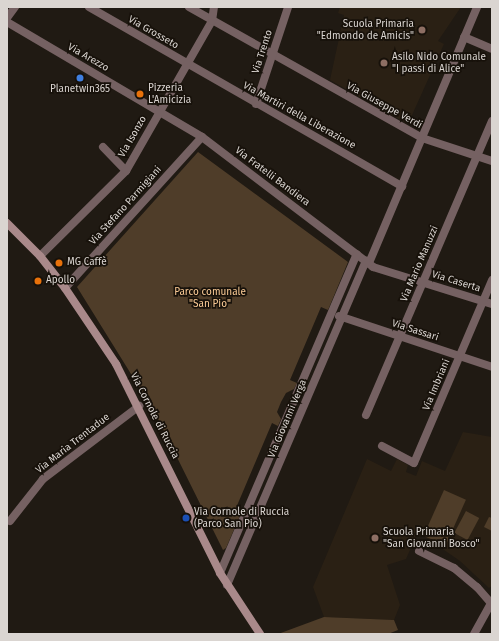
<!DOCTYPE html>
<html>
<head>
<meta charset="utf-8">
<style>
	body { margin:0 }
	#map { position:relative; width:499px; height:641px; overflow:hidden; background:#201a13; font-family:"Fira Sans",sans-serif }
	div>[style] { position:absolute }
	[style*='--x'] { left:calc(var(--x)*1px); top:calc(var(--y)*1px); width:calc(var(--w)*1px); rotate:calc(var(--a)*1deg) }
	.built>* { inset:0; background:#2a2014 }
	.green>* { inset:0; background:#4f3d29; transform-origin:0 0 }
	.minor>* { height:8px; margin:-4px; padding:0 4px; transform-origin:4px; border-radius:4px; background:#756162 }
	.secondary>* { height:8px; margin:-4px; padding:0 4px; transform-origin:4px; border-radius:4px; background:#a9898a }
	.dots>* { width:11px; height:11px; translate:-50% -50%; box-sizing:border-box; border:2px solid #17110a; border-radius:50% }
	span { translate:-50% -50%; white-space:nowrap; text-align:center; line-height:1.15; -webkit-text-stroke:3.5px #17110a; paint-order:stroke }
	.poi-label { font-size:10px; color:#dad5d1 }
	.right { translate:-100% -50%; text-align:right }
	.left { translate:0 -50%; text-align:left }
	.street-label { font-size:10px; color:#dad5d1 }
	.park-label { font-size:10px; color:#fbcb96 }
	.frame { position:absolute; inset:0; border:8px solid #dad5d1; pointer-events:none }
</style>
</head>
<body>
<div id="map">
	<div class="built">
		<div style="clip-path:polygon(340px 7px,461px 7px,438px 41px,444px 44px,408px 124px,330px 80px,344px 15px,338px 13px)"></div>
		<div style="clip-path:polygon(463px 432px,492px 437px,492px 586px,489px 588px,460px 561px,418px 532px,406px 559px,387px 565px,400px 605px,394px 620px,324px 617px,313px 587px,367px 459px,391px 471px,397px 459px,408px 465px,406px 472px,416px 476px,422px 461px,445px 471px)"></div>
	</div>
	<div class="green">
		<div style="clip-path:polygon(198px 152px,348px 262px,328px 310px,321px 307px,290px 380px,297px 383px,294px 389px,286px 393px,281px 402px,277px 412px,281px 419px,278px 426px,272px 423px,236px 508px,242px 511px,226px 548px,223px 550px,154px 411px,77px 287px)"></div>
		<div style="left:444px;top:490px;width:24px;height:50px;rotate:24deg"></div>
		<div style="left:466px;top:511px;width:15px;height:25px;rotate:28deg"></div>
		<div style="clip-path:polygon(489px 517px,492px 518px,492px 531px,484px 527px)"></div>
		<div style="clip-path:polygon(324px 617px,394px 620px,398px 630px,388px 634px,278px 634px)"></div>
	</div>
	<div class="minor">
		<div style="--x:89;--y:7;--w:361;--a:29.8"></div>
		<div style="--x:189;--y:7;--w:267;--a:29.3"></div>
		<div style="--x:422;--y:138;--w:74;--a:18.2"></div>
		<div style="--x:7;--y:18;--w:14;--a:-54"></div>
		<div style="--x:7;--y:22;--w:226;--a:30.5"></div>
		<div style="--x:202;--y:137;--w:215;--a:37.2"></div>
		<div style="--x:373;--y:267;--w:125;--a:17.3"></div>
		<div style="--x:464;--y:37;--w:30;--a:23"></div>
		<div style="--x:256;--y:104;--w:102;--a:-71.7"></div>
		<div style="--x:103;--y:147;--w:33;--a:46"></div>
		<div style="--x:40;--y:256;--w:121;--a:-44.7"></div>
		<div style="--x:126;--y:171;--w:173;--a:-60.2"></div>
		<div style="--x:212;--y:21;--w:14;--a:-82"></div>
		<div style="--x:369;--y:263;--w:278;--a:-67.1"></div>
		<div style="--x:65;--y:288;--w:204;--a:-47.8"></div>
		<div style="--x:339;--y:316;--w:161;--a:18.4"></div>
		<div style="--x:366;--y:415;--w:320;--a:-66.8"></div>
		<div style="--x:382;--y:446;--w:36;--a:28"></div>
		<div style="--x:414;--y:463;--w:199;--a:-66.9"></div>
		<div style="--x:10;--y:521;--w:53;--a:-51.8"></div>
		<div style="--x:43;--y:479;--w:121;--a:-37.2"></div>
		<div style="--x:419;--y:551;--w:39;--a:26"></div>
		<div style="--x:454;--y:568;--w:30;--a:40"></div>
		<div style="--x:477;--y:587;--w:21;--a:49"></div>
		<div style="--x:220;--y:573;--w:347;--a:-66.8"></div>
		<div style="--x:227;--y:585;--w:353;--a:-66.8"></div>
		<div style="--x:474;--y:634;--w:38;--a:-61"></div>
	</div>
	<div class="secondary">
		<div style="--x:7;--y:223;--w:47;--a:45"></div>
		<div style="--x:40;--y:256;--w:41;--a:52"></div>
		<div style="--x:65;--y:288;--w:92;--a:56.1"></div>
		<div style="--x:116;--y:364;--w:233;--a:63.5"></div>
		<div style="--x:220;--y:573;--w:73;--a:56.7"></div>
	</div>
	<div class="dots">
		<div style="left:422px;top:30px;background:#8d6e63"></div>
		<div style="left:384px;top:63px;background:#8d6e63"></div>
		<div style="left:80px;top:78px;background:#3f7fe0"></div>
		<div style="left:140px;top:94px;background:#e8710a"></div>
		<div style="left:59px;top:263px;background:#e8710a"></div>
		<div style="left:38px;top:281px;background:#e8710a"></div>
		<div style="left:186px;top:518px;background:#1a4fb4"></div>
		<div style="left:375px;top:538px;background:#8d6e63"></div>
	</div>
	<div class="poi-label">
		<span class="right" style="left:414px;top:30px">Scuola Primaria<br>"Edmondo de Amicis"</span>
		<span class="left" style="left:392px;top:63px">Asilo Nido Comunale<br>"I passi di Alice"</span>
		<span class="left" style="left:148px;top:94px">Pizzeria<br>L'Amicizia</span>
		<span style="left:80px;top:90px">Planetwin365</span>
		<span class="left" style="left:67px;top:263px">MG Caffè</span>
		<span class="left" style="left:46px;top:281px">Apollo</span>
		<span class="left" style="left:194px;top:518px">Via Cornole di Ruccia<br>(Parco San Pio)</span>
		<span class="left" style="left:383px;top:538px">Scuola Primaria<br>"San Giovanni Bosco"</span>
	</div>
	<div class="street-label">
		<span style="left:153px;top:33px;rotate:30deg">Via Grosseto</span>
		<span style="left:263px;top:52px;rotate:-72deg">Via Trento</span>
		<span style="left:88px;top:58px;rotate:30deg">Via Arezzo</span>
		<span style="left:384px;top:106px;rotate:29deg">Via Giuseppe Verdi</span>
		<span style="left:299px;top:116px;rotate:29deg">Via Martiri della Liberazione</span>
		<span style="left:133px;top:137px;rotate:-60deg">Via Isonzo</span>
		<span style="left:272px;top:177px;rotate:37deg">Via Fratelli Bandiera</span>
		<span style="left:126px;top:206px;rotate:-48deg">Via Stefano Parmigiani</span>
		<span style="left:420px;top:264px;rotate:-67deg">Via Mario Manuzzi</span>
		<span style="left:456px;top:282px;rotate:17deg">Via Caserta</span>
		<span style="left:415px;top:331px;rotate:18deg">Via Sassari</span>
		<span style="left:437px;top:385px;rotate:-67deg">Via Imbriani</span>
		<span style="left:154px;top:416px;rotate:63deg">Via Cornole di Ruccia</span>
		<span style="left:288px;top:419px;rotate:-67deg">Via Giovanni Verga</span>
		<span style="left:73px;top:444px;rotate:-38deg">Via Maria Trentadue</span>
	</div>
	<div class="park-label">
		<span style="left:210px;top:298px">Parco comunale<br>"San Pio"</span>
	</div>
	<div class="frame"></div>
</div>
</body>
</html>
